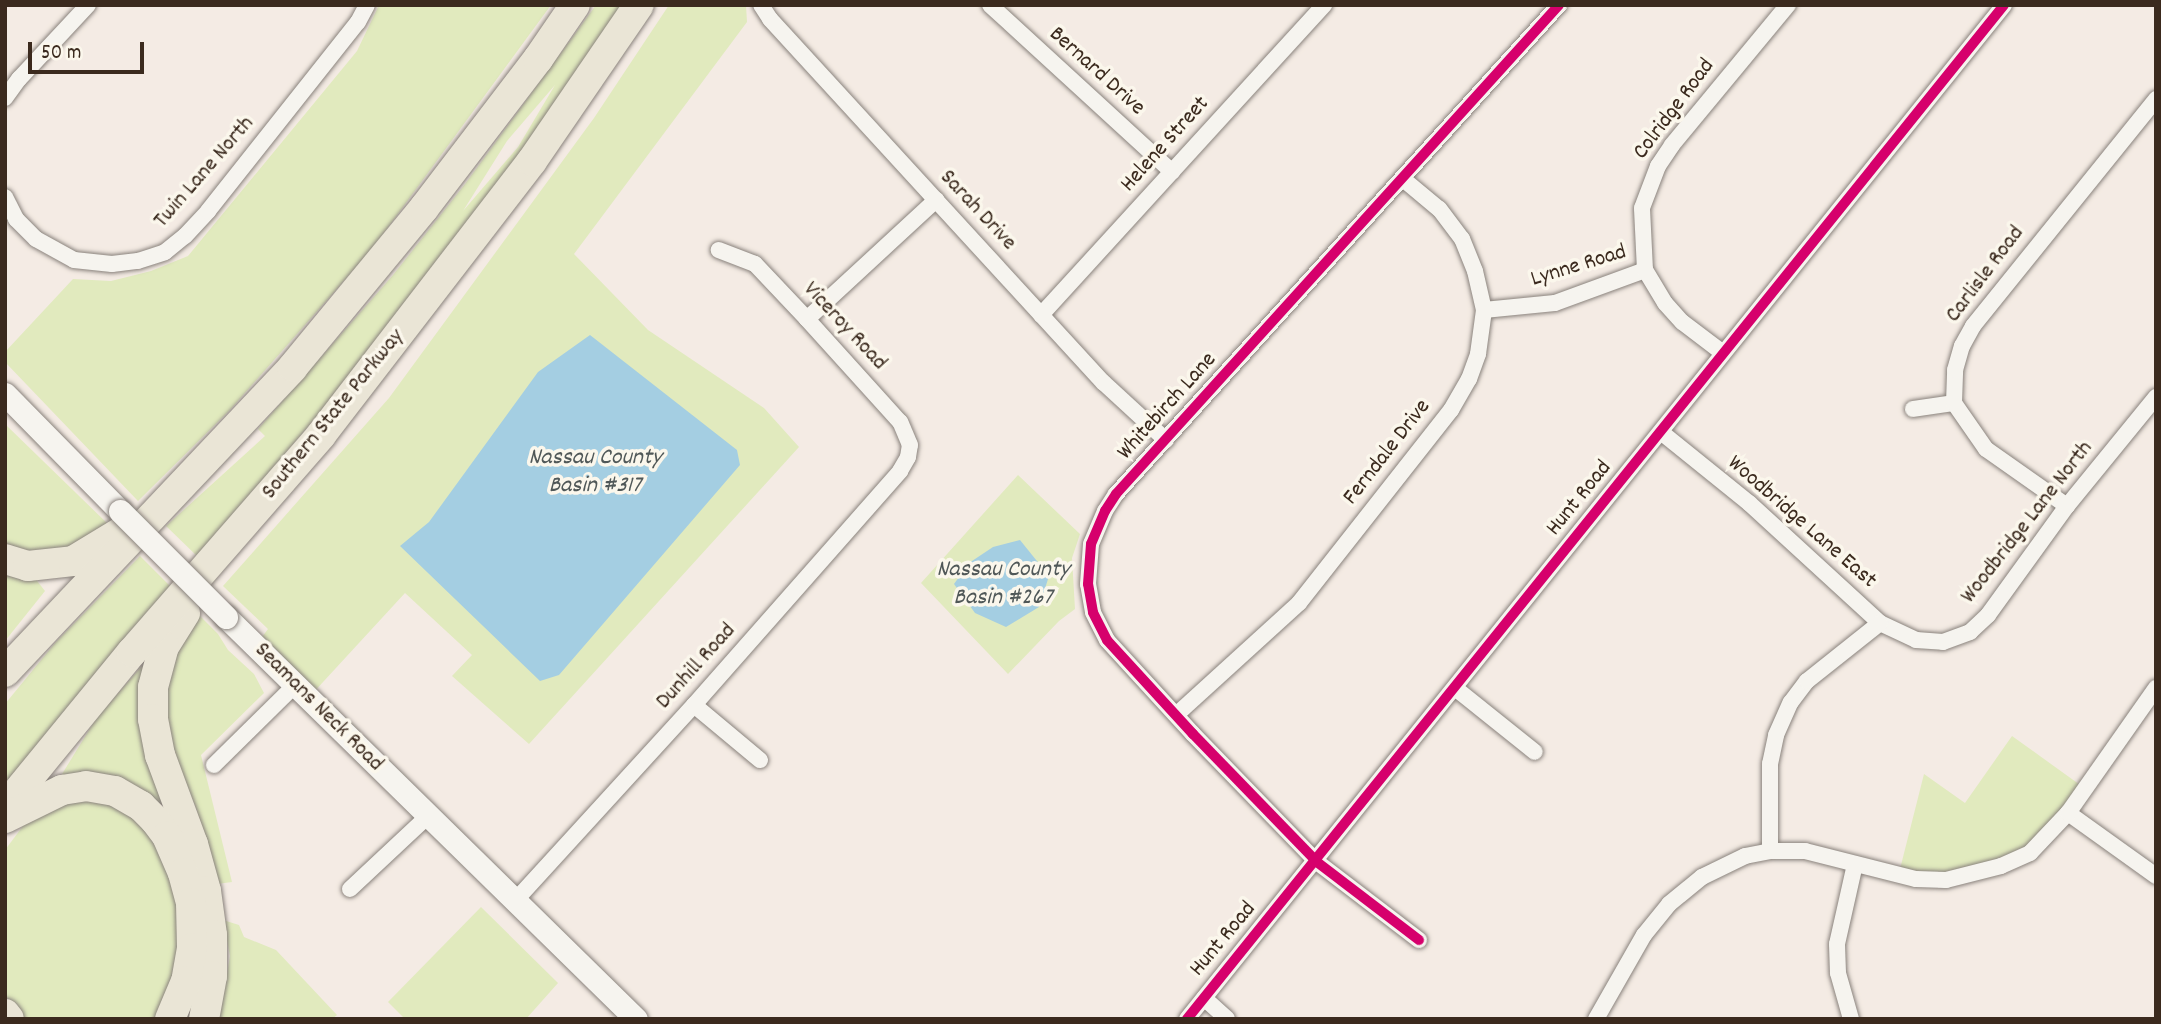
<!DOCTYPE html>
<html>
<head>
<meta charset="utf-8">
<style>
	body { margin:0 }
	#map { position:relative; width:2161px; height:1024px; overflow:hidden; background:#f4ebe4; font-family:Dekko,sans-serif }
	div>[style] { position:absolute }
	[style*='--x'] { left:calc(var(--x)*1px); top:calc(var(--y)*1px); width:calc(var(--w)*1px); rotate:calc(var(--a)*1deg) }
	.green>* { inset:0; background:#e1eabe }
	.water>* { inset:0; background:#a4cee2 }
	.roads { filter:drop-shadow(0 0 2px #89827c) drop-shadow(0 0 2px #89827c) }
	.minor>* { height:16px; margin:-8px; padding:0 8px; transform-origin:8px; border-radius:8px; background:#f6f4ef }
	.secondary>* { height:23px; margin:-11.5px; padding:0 11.5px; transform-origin:11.5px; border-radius:11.5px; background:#f6f4ef }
	.motorway>* { height:30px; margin:-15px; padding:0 15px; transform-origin:15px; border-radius:15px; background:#eae5d6 }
	.bridges { filter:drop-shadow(0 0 2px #89827c) drop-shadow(0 0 2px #89827c) }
	.secondary-bridge>* { height:23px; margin:-11.5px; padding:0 11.5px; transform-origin:11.5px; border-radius:11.5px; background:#f6f4ef }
	.cycleway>* { height:10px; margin:-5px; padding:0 5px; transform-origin:5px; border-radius:5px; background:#d6006c }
	span { translate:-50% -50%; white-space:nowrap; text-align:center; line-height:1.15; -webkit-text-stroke:7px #fbf7ec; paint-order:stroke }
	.street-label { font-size:23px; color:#3b2a1e }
	.water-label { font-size:24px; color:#505858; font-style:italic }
	.frame { position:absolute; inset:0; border:7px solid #3b2a1e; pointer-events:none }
	.scale { position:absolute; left:28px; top:42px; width:116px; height:32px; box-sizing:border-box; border:4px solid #3b2a1e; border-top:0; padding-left:9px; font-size:21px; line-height:24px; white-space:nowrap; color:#3b2a1e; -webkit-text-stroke:5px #fbf7ec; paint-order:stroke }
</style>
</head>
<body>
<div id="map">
	<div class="green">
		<div style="clip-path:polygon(379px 5px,551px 5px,373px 248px,230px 410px,138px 501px,5px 362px,5px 352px,73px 279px,111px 281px,151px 271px,188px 256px,357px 51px)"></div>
		<div style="clip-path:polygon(evenodd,596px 5px,626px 5px,577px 79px,322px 410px,198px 557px,166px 526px,265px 436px,258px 429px,393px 275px,465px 184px,596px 5px,555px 85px,518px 147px,463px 211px,507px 141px,555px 85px)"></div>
		<div style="clip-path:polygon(669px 5px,746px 5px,747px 22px,574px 254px,648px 330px,764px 408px,799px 447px,529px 744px,452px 676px,472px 655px,405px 593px,312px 694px,259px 641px,268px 629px,223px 586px,389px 398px,594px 118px)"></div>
		<div style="clip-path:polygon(5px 424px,111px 527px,71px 555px,5px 550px)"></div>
		<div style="clip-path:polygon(1018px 475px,1080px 534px,1072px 558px,1075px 609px,1059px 621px,1008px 674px,921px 583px)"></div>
		<div style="clip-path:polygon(140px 556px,171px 587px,5px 789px,5px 704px,55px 643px)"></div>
		<div style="clip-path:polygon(5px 571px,34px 577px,45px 591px,5px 641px)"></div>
		<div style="clip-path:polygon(198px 614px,218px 634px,228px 650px,254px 674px,264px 693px,201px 755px,232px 882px,217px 884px,195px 805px,167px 746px,165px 668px)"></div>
		<div style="clip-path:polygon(148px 659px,179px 828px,59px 779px,97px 717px)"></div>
		<div style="clip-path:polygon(2012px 736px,2083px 787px,2051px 834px,1978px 872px,1899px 873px,1924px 774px,1965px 803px)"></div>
		<div style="clip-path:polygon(117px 799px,156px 834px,186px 921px,161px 1019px,21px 1019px,5px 994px,5px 850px,32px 814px,59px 800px)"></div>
		<div style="clip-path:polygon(481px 907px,558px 983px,526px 1019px,405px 1019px,388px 1002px)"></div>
		<div style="clip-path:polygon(223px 920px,239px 925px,244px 937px,276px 950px,337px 1015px,332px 1019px,219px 1019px,230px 956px)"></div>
	</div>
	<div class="water">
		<div style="clip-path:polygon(590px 335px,737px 450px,740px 465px,559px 675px,540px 681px,400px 546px,429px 522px,538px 372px)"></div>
		<div style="clip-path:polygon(1020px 540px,1049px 576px,1039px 607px,1006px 627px,975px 613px,954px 584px,969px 563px,993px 547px)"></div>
	</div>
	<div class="roads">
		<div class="minor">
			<div style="--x:761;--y:5;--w:17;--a:57"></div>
			<div style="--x:770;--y:19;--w:494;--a:47.5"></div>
			<div style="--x:1104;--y:383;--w:84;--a:42.6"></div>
			<div style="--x:990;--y:5;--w:247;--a:42.5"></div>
			<div style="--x:5;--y:98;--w:24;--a:-54"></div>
			<div style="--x:19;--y:79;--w:101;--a:-47"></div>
			<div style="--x:5;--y:197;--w:25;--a:63"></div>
			<div style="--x:16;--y:219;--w:28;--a:45"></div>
			<div style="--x:36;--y:239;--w:43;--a:28.9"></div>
			<div style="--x:74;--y:260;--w:38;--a:6"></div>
			<div style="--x:112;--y:264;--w:26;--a:-7"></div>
			<div style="--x:138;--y:261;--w:28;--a:-18"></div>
			<div style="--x:165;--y:252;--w:26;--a:-39"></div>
			<div style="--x:185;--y:236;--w:34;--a:-47"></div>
			<div style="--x:208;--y:211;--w:241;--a:-51.6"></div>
			<div style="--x:358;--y:22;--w:19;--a:-62"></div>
			<div style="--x:1484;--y:310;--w:71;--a:-5.6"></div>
			<div style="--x:1555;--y:303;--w:96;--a:-20.1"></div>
			<div style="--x:1041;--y:315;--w:420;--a:-47.6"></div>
			<div style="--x:807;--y:319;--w:176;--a:-42.7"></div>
			<div style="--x:1723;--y:353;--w:51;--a:-142.9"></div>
			<div style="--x:1682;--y:322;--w:25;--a:-132"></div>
			<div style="--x:1665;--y:303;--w:39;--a:-121"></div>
			<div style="--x:1645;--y:270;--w:62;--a:-92.8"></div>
			<div style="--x:1642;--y:208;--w:45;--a:-69.1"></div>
			<div style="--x:1658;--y:166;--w:25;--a:-56"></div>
			<div style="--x:1672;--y:145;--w:182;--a:-50.4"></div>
			<div style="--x:1913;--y:409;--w:41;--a:-8.3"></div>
			<div style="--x:1661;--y:432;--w:113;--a:38.9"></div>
			<div style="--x:1749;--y:503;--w:178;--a:42.5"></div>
			<div style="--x:1880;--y:623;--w:40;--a:25"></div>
			<div style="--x:1916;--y:640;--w:27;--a:4"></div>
			<div style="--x:1943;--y:642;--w:29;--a:-20"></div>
			<div style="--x:1970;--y:632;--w:25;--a:-43"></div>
			<div style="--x:1988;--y:615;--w:135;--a:-54.1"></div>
			<div style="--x:2067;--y:506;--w:141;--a:-50.8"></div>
			<div style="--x:2067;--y:506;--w:99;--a:-144.9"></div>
			<div style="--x:1986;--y:449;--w:56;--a:-124.8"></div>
			<div style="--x:1954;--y:403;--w:33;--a:-88"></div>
			<div style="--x:1955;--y:370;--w:25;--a:-74"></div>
			<div style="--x:1962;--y:346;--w:23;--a:-61"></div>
			<div style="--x:1973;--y:326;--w:292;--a:-51.1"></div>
			<div style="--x:1455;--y:688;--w:102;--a:38.7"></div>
			<div style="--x:694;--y:705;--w:86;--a:39.8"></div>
			<div style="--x:1176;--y:715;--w:166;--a:-42.3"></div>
			<div style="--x:1299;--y:603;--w:246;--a:-51.8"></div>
			<div style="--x:1451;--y:410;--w:36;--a:-60"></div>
			<div style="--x:1469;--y:379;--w:27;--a:-70"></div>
			<div style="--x:1478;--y:354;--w:44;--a:-82.2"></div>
			<div style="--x:1484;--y:310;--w:40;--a:-103"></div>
			<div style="--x:1475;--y:271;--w:35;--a:-112"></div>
			<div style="--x:1462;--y:239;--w:38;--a:-127"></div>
			<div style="--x:1439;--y:209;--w:47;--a:-140.2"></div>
			<div style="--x:214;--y:765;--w:114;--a:-44.6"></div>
			<div style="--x:2068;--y:813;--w:108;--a:35.6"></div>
			<div style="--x:1770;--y:851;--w:87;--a:-90"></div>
			<div style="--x:1770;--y:764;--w:30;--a:-78"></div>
			<div style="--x:1776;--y:735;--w:36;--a:-66"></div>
			<div style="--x:1791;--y:702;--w:26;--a:-53"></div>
			<div style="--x:1807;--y:681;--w:93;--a:-38.5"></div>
			<div style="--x:350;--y:889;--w:105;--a:-43.1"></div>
			<div style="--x:514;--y:902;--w:267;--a:-47.6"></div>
			<div style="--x:694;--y:705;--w:312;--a:-48.6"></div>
			<div style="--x:900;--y:471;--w:16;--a:-60"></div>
			<div style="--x:908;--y:457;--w:12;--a:-81"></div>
			<div style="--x:910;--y:445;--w:25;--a:-113"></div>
			<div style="--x:900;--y:422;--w:139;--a:-132.1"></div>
			<div style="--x:807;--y:319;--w:76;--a:-133.4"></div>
			<div style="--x:755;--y:264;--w:39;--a:-159"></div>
			<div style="--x:1419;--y:940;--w:128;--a:-142.6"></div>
			<div style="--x:1317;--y:862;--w:178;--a:-134.1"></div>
			<div style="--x:1193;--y:734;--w:127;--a:-132.5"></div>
			<div style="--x:1107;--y:640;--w:31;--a:-117"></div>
			<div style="--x:1093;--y:612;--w:28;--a:-100"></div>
			<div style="--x:1088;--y:584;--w:40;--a:-85.7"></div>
			<div style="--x:1091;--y:544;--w:36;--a:-67"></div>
			<div style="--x:1105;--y:511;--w:20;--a:-57"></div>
			<div style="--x:1116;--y:494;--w:660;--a:-47.83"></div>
			<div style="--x:1204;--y:998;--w:31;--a:42"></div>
			<div style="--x:1187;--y:1019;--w:1302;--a:-51.14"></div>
			<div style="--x:1596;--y:1019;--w:97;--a:-60.3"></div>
			<div style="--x:1644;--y:935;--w:40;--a:-51"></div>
			<div style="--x:1669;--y:904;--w:43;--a:-39.3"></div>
			<div style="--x:1702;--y:877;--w:48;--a:-26"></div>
			<div style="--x:1745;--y:856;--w:25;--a:-11"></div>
			<div style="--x:1770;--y:851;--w:35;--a:0"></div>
			<div style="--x:1805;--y:851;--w:114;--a:14.2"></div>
			<div style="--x:1916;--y:879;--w:30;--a:2"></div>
			<div style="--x:1946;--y:880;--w:57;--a:-14.3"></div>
			<div style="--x:2001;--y:866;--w:32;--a:-24"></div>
			<div style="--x:2030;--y:853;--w:55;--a:-46.5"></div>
			<div style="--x:2068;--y:813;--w:153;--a:-54.9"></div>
			<div style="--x:1851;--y:1019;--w:48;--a:-105.8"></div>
			<div style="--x:1838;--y:973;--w:29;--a:-92"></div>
			<div style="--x:1837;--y:944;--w:82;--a:-77.3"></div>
		</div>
		<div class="secondary">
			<div style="--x:5;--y:394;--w:164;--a:45.5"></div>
			<div style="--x:226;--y:617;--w:574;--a:44.44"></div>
		</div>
		<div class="motorway">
			<div style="--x:5;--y:559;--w:24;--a:17"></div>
			<div style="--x:28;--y:566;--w:45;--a:-6.3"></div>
			<div style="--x:73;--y:561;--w:54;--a:-31.3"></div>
			<div style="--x:185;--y:613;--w:39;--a:122"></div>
			<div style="--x:164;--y:646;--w:42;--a:105"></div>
			<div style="--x:153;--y:687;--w:32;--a:90"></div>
			<div style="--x:153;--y:719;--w:37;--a:79"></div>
			<div style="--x:160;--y:755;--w:95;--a:69.7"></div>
			<div style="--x:193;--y:844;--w:49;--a:74.5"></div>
			<div style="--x:206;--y:891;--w:44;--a:82.2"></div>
			<div style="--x:212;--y:935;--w:41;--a:90"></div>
			<div style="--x:212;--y:976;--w:44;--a:100.5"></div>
			<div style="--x:5;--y:672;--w:419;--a:-46.6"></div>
			<div style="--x:293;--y:367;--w:206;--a:-50.5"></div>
			<div style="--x:424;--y:208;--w:188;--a:-52.6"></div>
			<div style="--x:538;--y:59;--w:65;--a:-55.6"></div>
			<div style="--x:5;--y:807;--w:200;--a:-50.7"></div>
			<div style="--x:132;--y:652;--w:288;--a:-48.9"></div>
			<div style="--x:321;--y:435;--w:346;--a:-52.4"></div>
			<div style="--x:532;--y:161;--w:189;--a:-55.6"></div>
			<div style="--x:5;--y:818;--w:64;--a:-26.2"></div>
			<div style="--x:62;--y:790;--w:24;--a:-9"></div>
			<div style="--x:86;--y:786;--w:29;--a:10"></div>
			<div style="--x:115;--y:791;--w:30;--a:30"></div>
			<div style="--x:141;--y:806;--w:20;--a:45"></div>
			<div style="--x:155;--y:820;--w:20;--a:53"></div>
			<div style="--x:167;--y:836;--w:40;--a:66.6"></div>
			<div style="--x:183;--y:873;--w:31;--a:75"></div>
			<div style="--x:191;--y:903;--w:45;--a:88.7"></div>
			<div style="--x:192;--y:948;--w:34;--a:100"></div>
			<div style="--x:186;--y:981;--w:41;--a:112.8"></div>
			<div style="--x:5;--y:1014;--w:6;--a:51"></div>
		</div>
	</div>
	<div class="bridges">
		<div class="secondary-bridge">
			<div style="--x:120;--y:511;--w:150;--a:45"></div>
		</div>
	</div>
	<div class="cycleway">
		<div style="--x:1419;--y:940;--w:128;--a:-142.6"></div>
		<div style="--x:1317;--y:862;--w:178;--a:-134.1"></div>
		<div style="--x:1193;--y:734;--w:127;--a:-132.5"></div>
		<div style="--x:1107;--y:640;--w:31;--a:-117"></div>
		<div style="--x:1093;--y:612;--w:28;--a:-100"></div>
		<div style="--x:1088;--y:584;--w:40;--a:-85.7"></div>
		<div style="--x:1091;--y:544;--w:36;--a:-67"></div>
		<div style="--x:1105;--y:511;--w:20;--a:-57"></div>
		<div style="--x:1116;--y:494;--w:660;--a:-47.83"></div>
		<div style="--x:1187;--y:1019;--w:1302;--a:-51.14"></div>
	</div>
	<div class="street-label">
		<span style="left:1096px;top:72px;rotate:42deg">Bernard Drive</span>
		<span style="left:1675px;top:110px;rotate:-53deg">Colridge Road</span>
		<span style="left:1166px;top:145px;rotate:-48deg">Helene Street</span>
		<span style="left:205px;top:173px;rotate:-49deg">Twin Lane North</span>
		<span style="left:977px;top:211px;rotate:47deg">Sarah Drive</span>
		<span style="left:1579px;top:267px;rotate:-17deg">Lynne Road</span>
		<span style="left:1986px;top:275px;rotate:-53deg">Carlisle Road</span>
		<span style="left:844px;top:327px;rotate:47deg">Viceroy Road</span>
		<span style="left:1168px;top:407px;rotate:-48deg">Whitebirch Lane</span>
		<span style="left:334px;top:415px;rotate:-51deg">Southern State Parkway</span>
		<span style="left:1388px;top:453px;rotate:-52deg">Ferndale Drive</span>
		<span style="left:1580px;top:499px;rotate:-51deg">Hunt Road</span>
		<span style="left:1801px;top:523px;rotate:41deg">Woodbridge Lane East</span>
		<span style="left:2028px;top:523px;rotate:-52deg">Woodbridge Lane North</span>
		<span style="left:697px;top:667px;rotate:-48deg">Dunhill Road</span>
		<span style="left:318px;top:708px;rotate:45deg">Seamans Neck Road</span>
		<span style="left:1224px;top:940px;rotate:-50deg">Hunt Road</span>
	</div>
	<div class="water-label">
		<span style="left:595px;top:473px">Nassau County<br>Basin #317</span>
		<span style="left:1003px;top:585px">Nassau County<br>Basin #267</span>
	</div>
	<div class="frame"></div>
	<div class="scale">50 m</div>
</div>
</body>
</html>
